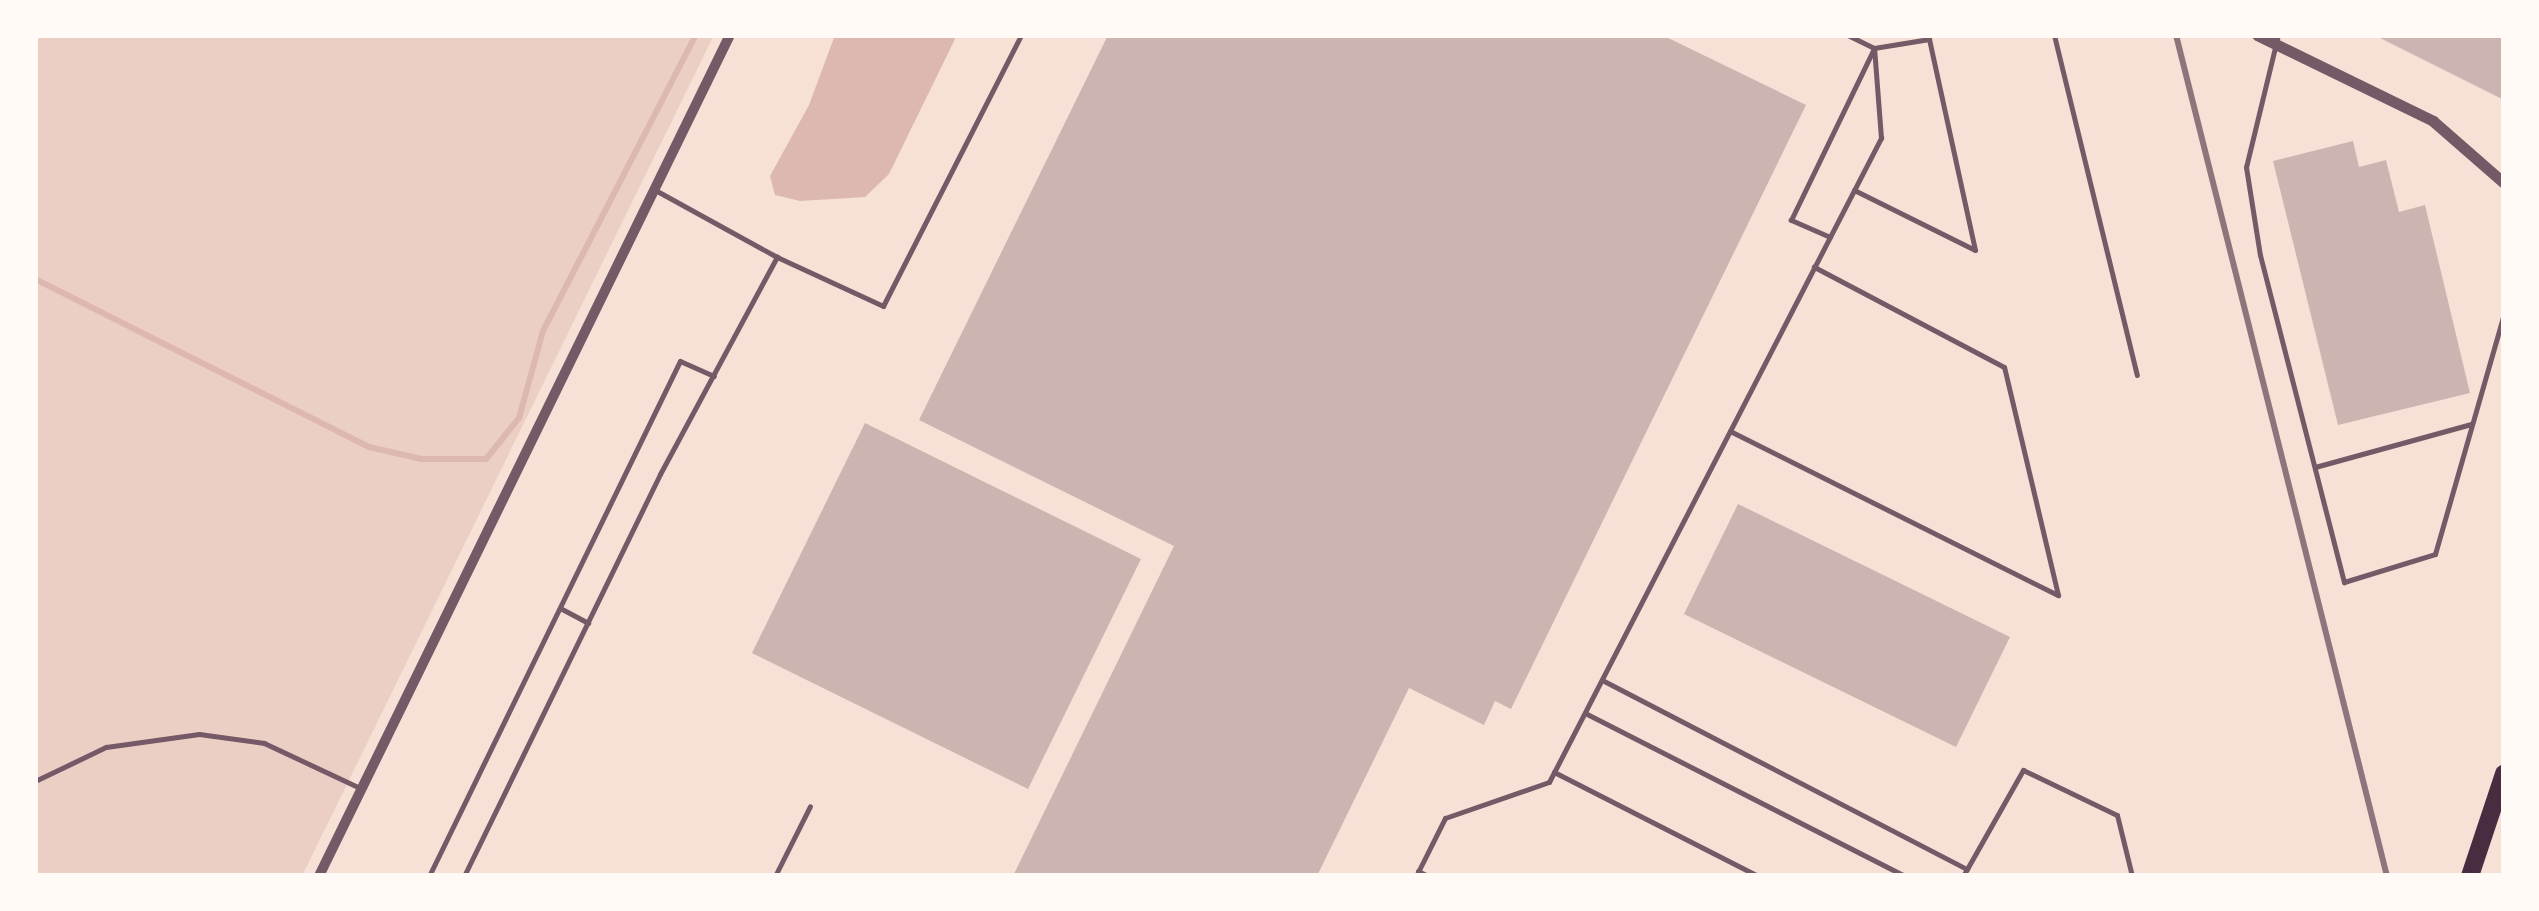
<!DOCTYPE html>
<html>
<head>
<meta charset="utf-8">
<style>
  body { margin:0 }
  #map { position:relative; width:2539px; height:911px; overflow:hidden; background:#f7e1d7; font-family:"Noto Serif",serif }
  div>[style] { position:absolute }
  .green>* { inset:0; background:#ebcfc5 }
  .water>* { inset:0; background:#dcb8b0 }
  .stream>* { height:6px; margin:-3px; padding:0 3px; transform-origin:3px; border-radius:3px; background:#dcb8b0 }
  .building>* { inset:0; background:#ccb4b1 }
  .service>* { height:5px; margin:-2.5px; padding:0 2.5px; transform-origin:2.5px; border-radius:2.5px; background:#755966 }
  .minor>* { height:10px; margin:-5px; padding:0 5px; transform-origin:5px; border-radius:5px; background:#755966 }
  .tertiary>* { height:11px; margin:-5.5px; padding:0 5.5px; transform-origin:5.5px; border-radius:5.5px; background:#755966 }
  .motorway>* { height:18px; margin:-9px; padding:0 9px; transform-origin:9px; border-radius:9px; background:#4a2c40 }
  .rail>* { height:6px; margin:-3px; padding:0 3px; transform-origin:3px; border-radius:3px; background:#8f747c }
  span { translate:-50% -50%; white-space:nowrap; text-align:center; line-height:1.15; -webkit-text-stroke:8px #fffaf5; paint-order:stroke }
  .frame { position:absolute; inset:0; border:38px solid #fffaf5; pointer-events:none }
</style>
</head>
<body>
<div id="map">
  <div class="green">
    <i style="clip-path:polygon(35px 35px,714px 35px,302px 876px,35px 876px)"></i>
  </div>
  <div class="water">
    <i style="clip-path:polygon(835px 35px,957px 35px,889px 174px,865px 197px,800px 201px,775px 195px,770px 176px,809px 105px)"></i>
  </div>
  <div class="stream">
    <i style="left:35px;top:279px;width:374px;rotate:26.7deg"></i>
    <i style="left:369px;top:447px;width:54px;rotate:12.8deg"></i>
    <i style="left:422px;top:459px;width:64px"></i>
    <i style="left:486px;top:459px;width:53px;rotate:-51.2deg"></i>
    <i style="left:519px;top:418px;width:90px;rotate:-74.6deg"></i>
    <i style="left:543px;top:331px;width:333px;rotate:-62.7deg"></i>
  </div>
  <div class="building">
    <i style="clip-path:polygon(1108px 35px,1662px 35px,1806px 105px,1511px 709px,1495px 701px,1484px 725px,1409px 688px,1317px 876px,1013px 876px,1174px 546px,919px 420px)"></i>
    <i style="clip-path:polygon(2374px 35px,2504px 35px,2504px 100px)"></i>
    <i style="clip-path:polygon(2353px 141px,2359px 167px,2386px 160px,2399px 212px,2425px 205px,2470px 393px,2338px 425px,2273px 161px)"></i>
    <i style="clip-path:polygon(865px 423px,1141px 559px,1028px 789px,752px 653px)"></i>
    <i style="clip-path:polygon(1738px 504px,2010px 637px,1956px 747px,1684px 614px)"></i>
  </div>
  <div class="service">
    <i style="left:2054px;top:35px;width:350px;rotate:76.3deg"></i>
    <i style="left:2278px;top:35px;width:136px;rotate:103.6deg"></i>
    <i style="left:2246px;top:167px;width:89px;rotate:81deg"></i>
    <i style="left:2260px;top:255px;width:338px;rotate:75.6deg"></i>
    <i style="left:2344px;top:582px;width:95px;rotate:-17.1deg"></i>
    <i style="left:2435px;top:554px;width:251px;rotate:-74deg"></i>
    <i style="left:1830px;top:237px;width:43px;rotate:-156.4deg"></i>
    <i style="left:1791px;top:220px;width:191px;rotate:-64.2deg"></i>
    <i style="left:1874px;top:48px;width:56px;rotate:-9.3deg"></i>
    <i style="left:1929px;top:39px;width:216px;rotate:77.7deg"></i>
    <i style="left:1975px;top:250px;width:135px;rotate:-153.6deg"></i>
    <i style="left:777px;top:257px;width:117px;rotate:24.8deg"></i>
    <i style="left:883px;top:306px;width:304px;rotate:-63deg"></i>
    <i style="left:1730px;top:431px;width:367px;rotate:26.6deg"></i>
    <i style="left:2058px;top:595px;width:234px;rotate:-103.3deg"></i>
    <i style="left:2004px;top:367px;width:215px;rotate:-152.2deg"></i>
    <i style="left:2315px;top:467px;width:162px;rotate:-15.4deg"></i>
    <i style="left:560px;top:608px;width:32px;rotate:28deg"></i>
    <i style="left:1602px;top:680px;width:411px;rotate:27.4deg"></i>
    <i style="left:1967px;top:869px;width:8px;rotate:120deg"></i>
    <i style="left:1585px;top:713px;width:359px;rotate:27deg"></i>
    <i style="left:1554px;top:772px;width:229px;rotate:27deg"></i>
    <i style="left:35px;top:781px;width:79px;rotate:-25.6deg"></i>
    <i style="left:106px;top:747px;width:94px;rotate:-8deg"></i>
    <i style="left:199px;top:734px;width:66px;rotate:7.9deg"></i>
    <i style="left:264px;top:743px;width:106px;rotate:25.1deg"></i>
    <i style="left:1967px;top:869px;width:114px;rotate:-60.5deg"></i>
    <i style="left:2023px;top:770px;width:104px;rotate:25.6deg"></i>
    <i style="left:2117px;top:815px;width:63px;rotate:76.2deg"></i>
    <i style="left:1418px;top:871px;width:11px;rotate:27deg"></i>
    <i style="left:429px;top:876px;width:573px;rotate:-64.02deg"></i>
    <i style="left:680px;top:361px;width:37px;rotate:24deg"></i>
    <i style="left:464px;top:876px;width:447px;rotate:-64deg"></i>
    <i style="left:660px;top:474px;width:247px;rotate:-61.7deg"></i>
    <i style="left:777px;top:257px;width:137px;rotate:-151.2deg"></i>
    <i style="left:775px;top:876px;width:78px;rotate:-63.4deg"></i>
    <i style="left:1416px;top:876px;width:65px;rotate:-63.4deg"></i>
    <i style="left:1445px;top:818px;width:110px;rotate:-19.1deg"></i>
    <i style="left:1549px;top:782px;width:725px;rotate:-62.73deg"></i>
    <i style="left:1881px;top:138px;width:90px;rotate:-94.4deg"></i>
    <i style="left:1874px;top:48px;width:30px;rotate:-154deg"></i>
  </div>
  <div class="minor">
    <i style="left:319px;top:876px;width:936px;rotate:-63.96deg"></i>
  </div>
  <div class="tertiary">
    <i style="left:2257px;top:35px;width:196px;rotate:26deg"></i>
    <i style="left:2433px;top:121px;width:94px;rotate:41.1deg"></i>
  </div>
  <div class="motorway">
    <i style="left:2470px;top:876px;width:108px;rotate:-71.6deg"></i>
  </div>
  <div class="rail">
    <i style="left:2176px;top:35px;width:867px;rotate:75.92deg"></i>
  </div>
  <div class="frame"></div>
</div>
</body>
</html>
